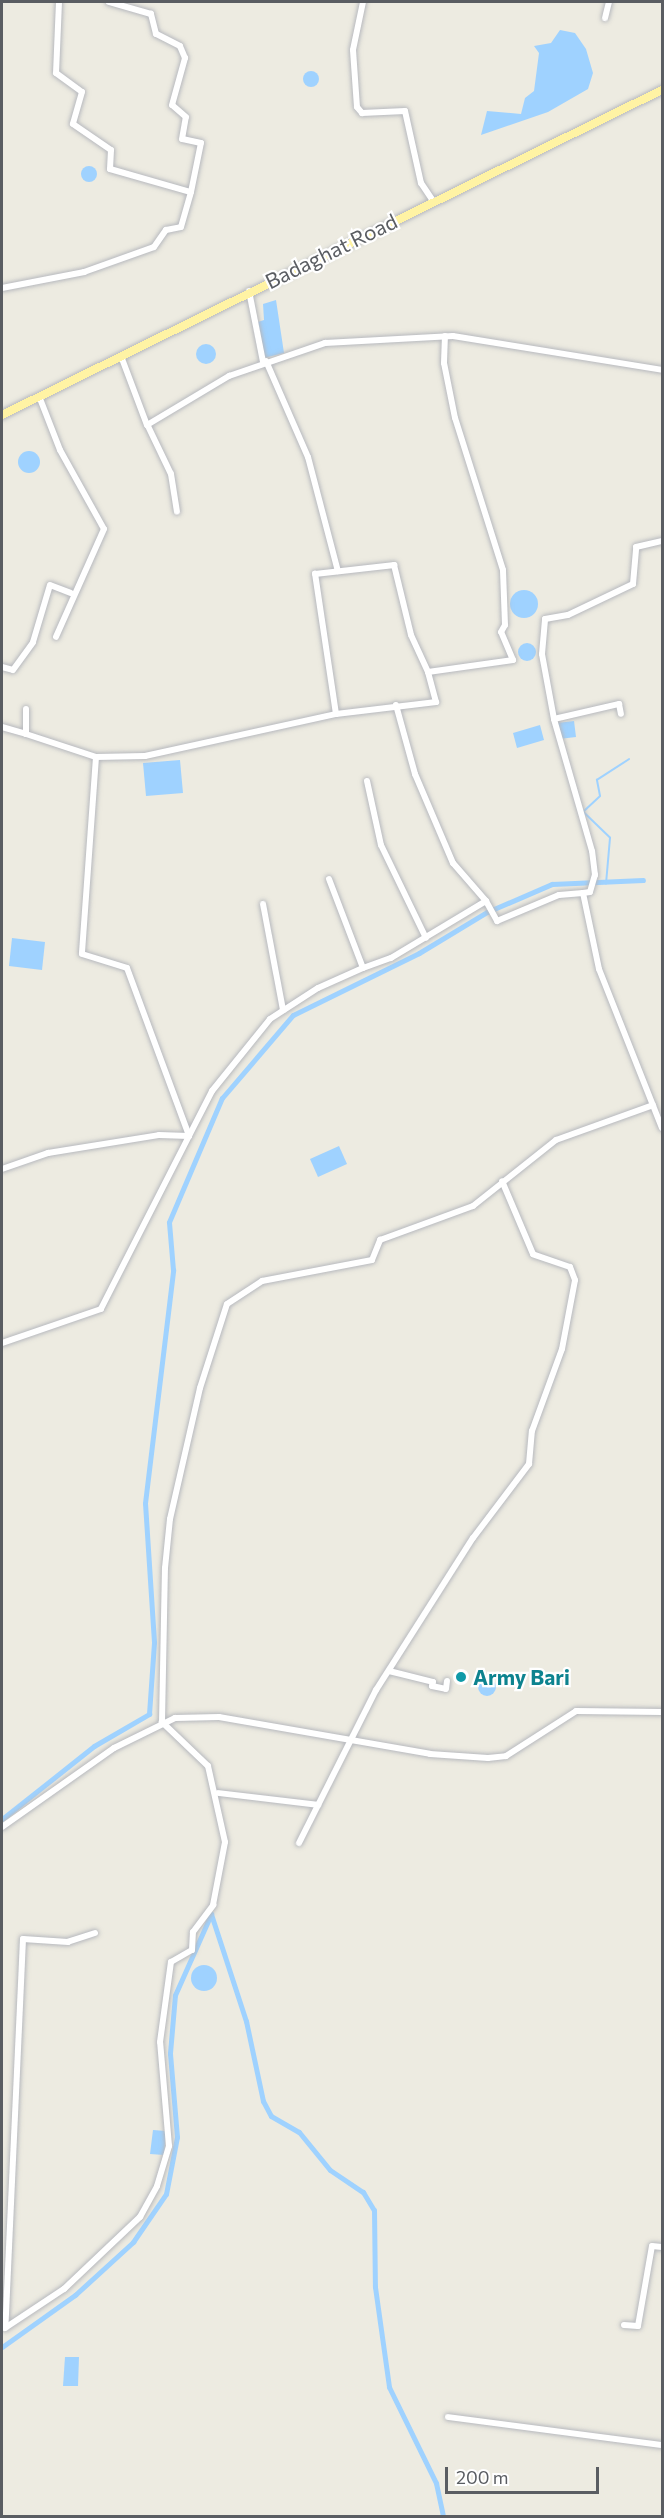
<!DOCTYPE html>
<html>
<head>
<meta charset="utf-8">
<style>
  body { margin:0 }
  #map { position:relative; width:664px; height:2518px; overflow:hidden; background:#edebe1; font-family:Commissioner,sans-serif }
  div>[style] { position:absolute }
  .water>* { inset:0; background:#9fd2ff }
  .round { border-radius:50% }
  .stream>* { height:1.5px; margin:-0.75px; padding:0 0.75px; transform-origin:0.75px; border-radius:0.75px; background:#9fd2ff }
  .canal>* { height:5px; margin:-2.5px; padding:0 2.5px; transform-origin:2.5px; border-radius:2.5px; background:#9fd2ff }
  .roads { filter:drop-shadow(0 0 2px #b7b9be) drop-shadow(0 0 2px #b7b9be) }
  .minor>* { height:6px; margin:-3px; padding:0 3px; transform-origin:3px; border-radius:3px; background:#fff }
  .major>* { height:8px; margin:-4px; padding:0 4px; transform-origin:4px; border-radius:4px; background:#fff3a4 }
  .dots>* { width:16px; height:16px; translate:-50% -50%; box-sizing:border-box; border:3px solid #fff; border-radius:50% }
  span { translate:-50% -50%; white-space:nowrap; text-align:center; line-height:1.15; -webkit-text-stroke:4.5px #fff; paint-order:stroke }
  .street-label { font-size:21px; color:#5a5d62 }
  .culture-label { font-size:21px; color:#0d838f; font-weight:700 }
  .left { translate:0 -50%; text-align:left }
  .frame { position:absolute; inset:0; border:3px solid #5a5d62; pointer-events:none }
  .scale { position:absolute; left:445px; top:2467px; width:154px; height:27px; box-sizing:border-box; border:3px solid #5a5d62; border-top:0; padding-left:8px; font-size:18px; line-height:21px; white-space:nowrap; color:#5a5d62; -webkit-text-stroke:4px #fff; paint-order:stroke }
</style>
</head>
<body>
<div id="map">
  <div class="water">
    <i style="clip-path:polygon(560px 30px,575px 33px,586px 49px,593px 73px,588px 89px,548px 112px,481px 135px,487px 111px,521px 114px,525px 98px,534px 91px,539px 53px,534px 46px,551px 43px)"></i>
    <i class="round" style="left:303px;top:71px;width:16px;height:16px"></i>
    <i class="round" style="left:81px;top:166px;width:16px;height:16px"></i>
    <i style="clip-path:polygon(276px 300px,284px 353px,264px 358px,258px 322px,264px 320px,263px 304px)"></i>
    <i class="round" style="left:196px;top:344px;width:20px;height:20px"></i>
    <i class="round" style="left:18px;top:451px;width:22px;height:22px"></i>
    <i class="round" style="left:510px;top:590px;width:28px;height:28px"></i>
    <i class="round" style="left:518px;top:643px;width:18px;height:18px"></i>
    <i style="clip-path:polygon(574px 721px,576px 737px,559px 739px,557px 723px)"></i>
    <i style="clip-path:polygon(540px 725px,544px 740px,517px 748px,513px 733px)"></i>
    <i style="clip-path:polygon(180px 760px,183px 793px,146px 796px,143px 763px)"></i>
    <i style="clip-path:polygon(12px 938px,45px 942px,42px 970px,9px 966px)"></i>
    <i style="clip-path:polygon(339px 1146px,347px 1164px,318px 1177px,310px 1159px)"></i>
    <i class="round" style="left:478px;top:1678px;width:18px;height:18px"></i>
    <i class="round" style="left:191px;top:1965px;width:26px;height:26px"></i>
    <i style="clip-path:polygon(153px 2130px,166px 2131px,164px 2155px,150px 2154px)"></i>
    <i style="clip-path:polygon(65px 2357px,79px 2357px,78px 2386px,63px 2386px)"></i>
  </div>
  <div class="stream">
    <i style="left:606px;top:884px;width:46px;rotate:-85deg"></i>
    <i style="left:610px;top:838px;width:37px;rotate:-136deg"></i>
    <i style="left:583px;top:812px;width:23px;rotate:-43deg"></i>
    <i style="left:600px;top:796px;width:16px;rotate:-101deg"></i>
    <i style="left:597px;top:780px;width:38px;rotate:-33deg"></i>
  </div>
  <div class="canal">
    <i style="left:2px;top:1819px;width:117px;rotate:-38.4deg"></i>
    <i style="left:94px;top:1746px;width:64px;rotate:-30.2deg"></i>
    <i style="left:149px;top:1714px;width:72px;rotate:-86deg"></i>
    <i style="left:154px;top:1642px;width:139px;rotate:-93.7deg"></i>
    <i style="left:145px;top:1503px;width:235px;rotate:-83.1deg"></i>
    <i style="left:173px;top:1270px;width:48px;rotate:-94.8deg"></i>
    <i style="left:169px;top:1222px;width:135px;rotate:-66.9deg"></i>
    <i style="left:222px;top:1098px;width:109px;rotate:-49.5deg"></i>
    <i style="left:293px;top:1015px;width:140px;rotate:-26.2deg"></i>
    <i style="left:419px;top:953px;width:79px;rotate:-31.1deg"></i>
    <i style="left:487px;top:912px;width:71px;rotate:-23.3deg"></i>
    <i style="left:552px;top:884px;width:91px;rotate:-2.5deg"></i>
    <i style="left:2px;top:2347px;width:90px;rotate:-35.5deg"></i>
    <i style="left:75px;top:2295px;width:79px;rotate:-42.4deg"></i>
    <i style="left:133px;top:2242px;width:58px;rotate:-55.5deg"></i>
    <i style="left:166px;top:2194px;width:58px;rotate:-79.1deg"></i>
    <i style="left:177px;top:2137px;width:84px;rotate:-94.8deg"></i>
    <i style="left:170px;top:2053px;width:58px;rotate:-85.1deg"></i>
    <i style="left:175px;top:1995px;width:89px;rotate:-66deg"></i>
    <i style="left:211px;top:1914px;width:113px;rotate:71.9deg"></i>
    <i style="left:246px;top:2021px;width:82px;rotate:78deg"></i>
    <i style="left:263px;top:2101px;width:17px;rotate:62deg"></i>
    <i style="left:271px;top:2116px;width:32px;rotate:30deg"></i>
    <i style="left:299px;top:2132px;width:49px;rotate:50.8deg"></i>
    <i style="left:330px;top:2170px;width:40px;rotate:34deg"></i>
    <i style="left:363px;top:2192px;width:21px;rotate:59deg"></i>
    <i style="left:374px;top:2210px;width:77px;rotate:89.3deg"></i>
    <i style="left:375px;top:2287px;width:101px;rotate:82deg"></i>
    <i style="left:389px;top:2387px;width:107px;rotate:63.9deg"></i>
    <i style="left:436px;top:2483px;width:34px;rotate:78deg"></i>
  </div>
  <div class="roads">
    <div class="minor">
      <i style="left:59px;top:2px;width:71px;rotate:92.4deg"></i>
      <i style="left:56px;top:73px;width:32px;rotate:36deg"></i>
      <i style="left:82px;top:92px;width:33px;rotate:106deg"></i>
      <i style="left:73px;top:124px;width:46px;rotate:34.4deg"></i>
      <i style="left:111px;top:150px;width:19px;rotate:93deg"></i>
      <i style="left:110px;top:169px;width:84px;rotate:15.9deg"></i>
      <i style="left:191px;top:192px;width:50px;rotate:-78.5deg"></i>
      <i style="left:201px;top:143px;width:19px;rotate:-168deg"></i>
      <i style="left:182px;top:139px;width:22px;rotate:-80deg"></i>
      <i style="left:186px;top:117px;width:18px;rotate:-139deg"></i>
      <i style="left:172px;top:105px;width:49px;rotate:-74.5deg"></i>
      <i style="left:185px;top:58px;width:13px;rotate:-113deg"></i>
      <i style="left:180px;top:46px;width:27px;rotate:-153deg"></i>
      <i style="left:156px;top:34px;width:21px;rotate:-104deg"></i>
      <i style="left:151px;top:14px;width:44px;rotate:-164.1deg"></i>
      <i style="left:363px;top:2px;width:49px;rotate:101.8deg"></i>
      <i style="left:353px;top:50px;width:57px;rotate:86deg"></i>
      <i style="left:357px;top:107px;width:8px;rotate:50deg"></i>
      <i style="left:362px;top:113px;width:43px;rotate:-2.7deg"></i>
      <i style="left:405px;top:111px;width:74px;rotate:77.5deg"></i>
      <i style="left:421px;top:183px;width:22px;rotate:56deg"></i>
      <i style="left:605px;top:18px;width:16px;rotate:-76deg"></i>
      <i style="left:2px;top:288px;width:84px;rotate:-11deg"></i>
      <i style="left:84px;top:272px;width:74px;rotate:-19.7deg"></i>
      <i style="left:154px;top:247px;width:21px;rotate:-55deg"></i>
      <i style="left:166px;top:230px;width:15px;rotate:-11deg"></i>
      <i style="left:181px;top:227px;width:36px;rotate:-74deg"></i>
      <i style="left:249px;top:291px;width:72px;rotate:78.8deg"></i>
      <i style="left:121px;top:356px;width:74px;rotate:69.4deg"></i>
      <i style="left:147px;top:425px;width:96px;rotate:-30.9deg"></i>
      <i style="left:229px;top:376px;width:102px;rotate:-19deg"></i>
      <i style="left:325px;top:343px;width:128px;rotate:-3.1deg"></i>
      <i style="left:453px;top:336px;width:212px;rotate:9.2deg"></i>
      <i style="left:266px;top:361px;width:105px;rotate:66.4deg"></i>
      <i style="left:308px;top:457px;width:118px;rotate:75.3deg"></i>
      <i style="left:39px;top:396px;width:58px;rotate:68.7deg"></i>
      <i style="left:60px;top:450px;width:90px;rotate:60.9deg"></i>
      <i style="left:104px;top:529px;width:118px;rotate:114deg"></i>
      <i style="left:147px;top:424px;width:55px;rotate:64.4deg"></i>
      <i style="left:171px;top:474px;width:38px;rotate:81deg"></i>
      <i style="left:2px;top:667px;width:11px;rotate:15deg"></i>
      <i style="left:13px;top:670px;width:34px;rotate:-54deg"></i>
      <i style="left:33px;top:642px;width:59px;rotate:-73.4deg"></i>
      <i style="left:50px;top:585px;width:22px;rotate:21deg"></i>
      <i style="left:396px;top:705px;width:72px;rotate:74.6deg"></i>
      <i style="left:415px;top:774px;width:97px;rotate:66.9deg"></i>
      <i style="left:453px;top:863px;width:50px;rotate:49deg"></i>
      <i style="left:26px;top:709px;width:25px;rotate:90deg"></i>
      <i style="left:26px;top:734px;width:74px;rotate:18.2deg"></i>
      <i style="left:96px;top:757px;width:197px;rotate:94.1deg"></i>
      <i style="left:82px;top:954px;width:47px;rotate:17.3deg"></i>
      <i style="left:127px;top:968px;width:179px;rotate:69.7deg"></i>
      <i style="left:189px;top:1136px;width:51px;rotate:-62.9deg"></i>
      <i style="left:212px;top:1091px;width:92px;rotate:-51.1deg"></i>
      <i style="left:270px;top:1019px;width:57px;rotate:-32.9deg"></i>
      <i style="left:318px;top:988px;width:49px;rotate:-24deg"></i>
      <i style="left:336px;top:714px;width:142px;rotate:-98.5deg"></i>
      <i style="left:315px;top:574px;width:80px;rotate:-6.5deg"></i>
      <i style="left:394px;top:565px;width:72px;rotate:76.3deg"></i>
      <i style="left:411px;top:635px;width:41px;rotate:65.3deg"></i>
      <i style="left:554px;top:719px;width:66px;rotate:-100.5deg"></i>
      <i style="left:542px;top:654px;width:35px;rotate:-85deg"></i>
      <i style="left:545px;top:619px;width:23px;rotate:-10deg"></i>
      <i style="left:568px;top:615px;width:72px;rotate:-25.5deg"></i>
      <i style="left:633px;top:584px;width:37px;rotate:-85deg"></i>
      <i style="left:636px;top:547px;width:27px;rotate:-13deg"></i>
      <i style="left:2px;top:727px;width:25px;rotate:16deg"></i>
      <i style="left:96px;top:757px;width:49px;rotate:-1.2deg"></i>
      <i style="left:145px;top:756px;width:196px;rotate:-12.4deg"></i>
      <i style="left:336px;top:714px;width:101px;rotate:-6.8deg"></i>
      <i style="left:436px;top:702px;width:31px;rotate:-105deg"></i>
      <i style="left:428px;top:672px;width:86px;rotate:-8deg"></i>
      <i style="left:513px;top:660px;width:30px;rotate:-113deg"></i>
      <i style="left:501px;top:632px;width:8px;rotate:-60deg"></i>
      <i style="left:505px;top:625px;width:55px;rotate:-92.1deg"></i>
      <i style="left:503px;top:570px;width:159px;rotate:-107.5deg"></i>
      <i style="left:455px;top:418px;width:56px;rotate:-101.3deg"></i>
      <i style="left:444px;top:363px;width:27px;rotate:-88deg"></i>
      <i style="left:367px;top:781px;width:66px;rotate:77.7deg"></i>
      <i style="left:381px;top:845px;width:103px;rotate:64.2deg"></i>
      <i style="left:329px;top:879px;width:95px;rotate:69.1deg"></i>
      <i style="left:363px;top:968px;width:30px;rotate:-20deg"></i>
      <i style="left:391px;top:958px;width:111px;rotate:-31deg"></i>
      <i style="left:486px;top:901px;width:23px;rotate:61deg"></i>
      <i style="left:497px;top:921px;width:67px;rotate:-22.8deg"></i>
      <i style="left:559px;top:895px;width:24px;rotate:-5deg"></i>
      <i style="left:583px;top:893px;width:78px;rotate:78.1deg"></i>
      <i style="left:599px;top:969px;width:171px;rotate:68.4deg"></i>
      <i style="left:583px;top:893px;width:7px;rotate:-8deg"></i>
      <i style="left:590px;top:892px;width:18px;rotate:-74deg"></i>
      <i style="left:595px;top:875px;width:24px;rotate:-97deg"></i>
      <i style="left:592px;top:851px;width:137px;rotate:-106.1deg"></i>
      <i style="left:554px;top:719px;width:67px;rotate:-13deg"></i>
      <i style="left:619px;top:704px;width:10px;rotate:79deg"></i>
      <i style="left:263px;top:904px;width:108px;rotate:79.3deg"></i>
      <i style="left:2px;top:1169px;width:49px;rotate:-19.2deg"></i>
      <i style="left:48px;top:1153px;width:112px;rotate:-9.2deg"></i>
      <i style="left:159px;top:1135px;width:30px;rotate:2deg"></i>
      <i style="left:189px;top:1136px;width:194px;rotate:117deg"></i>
      <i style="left:101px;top:1309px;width:105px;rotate:161deg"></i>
      <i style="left:389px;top:1671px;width:45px;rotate:14deg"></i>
      <i style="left:433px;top:1682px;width:4px;rotate:104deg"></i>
      <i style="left:432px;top:1686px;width:14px;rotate:12deg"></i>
      <i style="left:446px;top:1689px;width:8px;rotate:-83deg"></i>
      <i style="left:218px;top:1793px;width:101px;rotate:6.8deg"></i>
      <i style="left:2px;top:1827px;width:137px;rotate:-35.2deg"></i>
      <i style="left:114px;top:1748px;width:68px;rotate:-26.2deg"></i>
      <i style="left:175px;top:1718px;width:44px;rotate:-1.3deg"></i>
      <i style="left:219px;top:1717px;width:214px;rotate:9.9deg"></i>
      <i style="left:430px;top:1754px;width:58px;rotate:3.9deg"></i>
      <i style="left:488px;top:1758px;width:18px;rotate:-6deg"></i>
      <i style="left:506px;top:1756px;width:83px;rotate:-32.7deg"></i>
      <i style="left:576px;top:1711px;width:86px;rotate:0.7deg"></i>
      <i style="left:299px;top:1843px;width:171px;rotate:-63.3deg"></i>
      <i style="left:376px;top:1690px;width:180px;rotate:-57.5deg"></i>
      <i style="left:473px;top:1538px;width:93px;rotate:-52.9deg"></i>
      <i style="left:529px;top:1464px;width:33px;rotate:-85deg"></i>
      <i style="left:532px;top:1431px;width:87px;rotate:-69.9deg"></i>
      <i style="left:562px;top:1349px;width:70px;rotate:-79.3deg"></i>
      <i style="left:575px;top:1280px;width:14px;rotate:-111deg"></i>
      <i style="left:570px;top:1267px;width:39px;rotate:-161deg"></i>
      <i style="left:533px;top:1254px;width:79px;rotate:-113deg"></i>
      <i style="left:95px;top:1933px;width:28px;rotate:162deg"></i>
      <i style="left:68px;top:1942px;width:45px;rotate:-176.2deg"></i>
      <i style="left:23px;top:1939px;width:389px;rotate:92.6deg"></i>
      <i style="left:5px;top:2328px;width:71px;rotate:-33.5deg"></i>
      <i style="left:64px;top:2289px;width:105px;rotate:-43.5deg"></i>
      <i style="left:140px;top:2217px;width:35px;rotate:-61deg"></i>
      <i style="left:157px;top:2186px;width:42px;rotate:-73.3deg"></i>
      <i style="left:169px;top:2146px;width:104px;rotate:-94.9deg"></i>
      <i style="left:160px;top:2042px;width:81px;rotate:-82.2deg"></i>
      <i style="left:171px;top:1962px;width:24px;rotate:-30deg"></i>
      <i style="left:192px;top:1950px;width:18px;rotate:-87deg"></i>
      <i style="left:193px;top:1932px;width:34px;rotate:-53deg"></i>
      <i style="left:213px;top:1905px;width:64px;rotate:-79.2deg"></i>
      <i style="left:225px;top:1842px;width:78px;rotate:-102.6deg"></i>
      <i style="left:208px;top:1766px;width:64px;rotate:-136.3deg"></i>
      <i style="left:162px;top:1722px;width:154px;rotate:-88.9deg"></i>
      <i style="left:165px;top:1568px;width:49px;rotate:-84.2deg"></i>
      <i style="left:170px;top:1519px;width:134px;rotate:-77.1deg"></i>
      <i style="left:200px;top:1388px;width:88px;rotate:-72.2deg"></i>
      <i style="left:227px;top:1304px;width:42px;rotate:-33.3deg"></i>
      <i style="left:262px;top:1281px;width:112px;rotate:-10.8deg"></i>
      <i style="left:372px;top:1260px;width:22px;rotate:-68deg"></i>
      <i style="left:380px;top:1240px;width:99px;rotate:-20.1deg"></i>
      <i style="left:473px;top:1206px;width:106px;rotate:-38.5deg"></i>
      <i style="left:556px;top:1140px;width:103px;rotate:-19.8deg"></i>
      <i style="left:624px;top:2325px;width:14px;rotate:4deg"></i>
      <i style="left:638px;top:2326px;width:81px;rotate:-80.1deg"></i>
      <i style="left:652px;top:2246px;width:10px;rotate:6deg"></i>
      <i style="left:448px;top:2417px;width:216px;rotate:7.5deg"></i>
    </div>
    <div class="major">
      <i style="left:2px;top:415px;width:736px;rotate:-26.22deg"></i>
    </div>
  </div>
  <div class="dots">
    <i style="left:461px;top:1677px;background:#0f9aa8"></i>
  </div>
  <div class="street-label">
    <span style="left:331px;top:251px;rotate:-26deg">Badaghat Road</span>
  </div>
  <div class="culture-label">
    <span class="left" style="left:473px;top:1677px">Army Bari</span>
  </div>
  <div class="frame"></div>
  <div class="scale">200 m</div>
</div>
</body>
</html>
